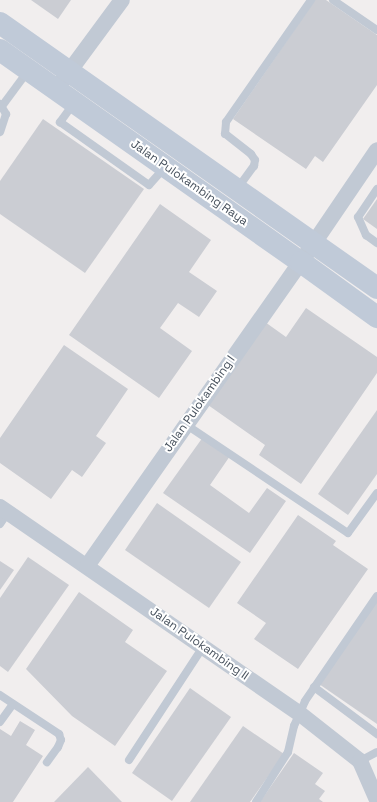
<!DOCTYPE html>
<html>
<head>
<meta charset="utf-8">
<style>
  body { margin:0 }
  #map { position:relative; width:377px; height:802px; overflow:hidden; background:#f1eeee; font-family:"Space Grotesk",sans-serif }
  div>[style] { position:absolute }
  .building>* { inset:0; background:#cbcdd3 }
  .lane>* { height:8px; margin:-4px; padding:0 4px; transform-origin:4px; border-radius:4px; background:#c1c9d4 }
  .street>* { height:16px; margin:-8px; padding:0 8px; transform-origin:8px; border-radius:8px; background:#c1c9d4 }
  .secondary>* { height:22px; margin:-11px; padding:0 11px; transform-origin:11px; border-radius:11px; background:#c0cad8 }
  span { translate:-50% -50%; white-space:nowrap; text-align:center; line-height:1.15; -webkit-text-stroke:4px #fff; paint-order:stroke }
  .street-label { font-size:12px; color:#46505c }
</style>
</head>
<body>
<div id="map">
  <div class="building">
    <i style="clip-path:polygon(31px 0,71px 0,58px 19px)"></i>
    <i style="clip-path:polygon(315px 0,326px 0,377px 35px,377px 85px,323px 162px,315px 156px,306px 169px,233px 119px)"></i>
    <i style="clip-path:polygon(43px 119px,144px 189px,85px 273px,0 214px,0 181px)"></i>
    <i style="clip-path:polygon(377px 199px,377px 229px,363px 219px)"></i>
    <i style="clip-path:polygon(160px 204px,211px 240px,189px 272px,217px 291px,199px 317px,178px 303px,160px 328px,192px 351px,159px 398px,69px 335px)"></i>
    <i style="clip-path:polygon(306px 308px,377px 357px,377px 373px,301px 484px,259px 455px,265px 445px,208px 405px,265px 322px,286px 337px)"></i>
    <i style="clip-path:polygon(64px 345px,128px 389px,96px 436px,106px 443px,82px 477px,72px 470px,51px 499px,0 463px,0 438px)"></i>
    <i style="clip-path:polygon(377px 410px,377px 474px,348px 515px,318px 494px)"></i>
    <i style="clip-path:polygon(203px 437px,230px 456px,210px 485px,249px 513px,267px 488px,286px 501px,250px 553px,163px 493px)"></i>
    <i style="clip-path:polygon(157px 503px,241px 562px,209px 608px,125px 550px)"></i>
    <i style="clip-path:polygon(298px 515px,336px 541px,333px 545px,368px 569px,298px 669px,254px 639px,266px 623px,237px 603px)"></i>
    <i style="clip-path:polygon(28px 557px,69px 585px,8px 672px,0 666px,0 598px)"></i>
    <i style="clip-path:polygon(0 561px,14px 570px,0 590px)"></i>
    <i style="clip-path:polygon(79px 592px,133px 630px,125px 642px,167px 671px,115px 746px,72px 716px,26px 669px)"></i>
    <i style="clip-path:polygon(377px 600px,377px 724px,319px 684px)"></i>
    <i style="clip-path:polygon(190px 688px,231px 717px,172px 801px,132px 773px)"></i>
    <i style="clip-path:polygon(20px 721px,35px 730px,26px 745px,43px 756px,13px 802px,0 802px,0 729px,11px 736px)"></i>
    <i style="clip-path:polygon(243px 726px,284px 754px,250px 802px,190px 802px)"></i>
    <i style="clip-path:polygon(294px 753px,323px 773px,315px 784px,325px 791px,319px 799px,323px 802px,260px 802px)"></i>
    <i style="clip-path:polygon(88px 767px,122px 802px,54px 802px)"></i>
  </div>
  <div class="lane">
    <i style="left:333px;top:0;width:53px;rotate:34.3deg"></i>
    <i style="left:74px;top:103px;width:24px;rotate:126deg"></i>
    <i style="left:60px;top:122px;width:109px;rotate:35.3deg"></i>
    <i style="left:149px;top:185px;width:24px;rotate:-48deg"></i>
    <i style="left:0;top:104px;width:12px;rotate:59deg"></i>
    <i style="left:6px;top:114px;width:19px;rotate:108deg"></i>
    <i style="left:2px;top:106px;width:44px;rotate:-53.4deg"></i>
    <i style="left:237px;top:189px;width:29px;rotate:-54deg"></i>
    <i style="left:254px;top:166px;width:6px;rotate:-81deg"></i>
    <i style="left:255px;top:160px;width:7px;rotate:-124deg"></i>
    <i style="left:251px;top:154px;width:33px;rotate:-142deg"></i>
    <i style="left:225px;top:134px;width:12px;rotate:-85deg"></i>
    <i style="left:226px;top:122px;width:149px;rotate:-55.1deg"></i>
    <i style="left:377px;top:189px;width:34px;rotate:124deg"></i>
    <i style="left:358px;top:217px;width:20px;rotate:66deg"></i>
    <i style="left:366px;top:235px;width:14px;rotate:36deg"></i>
    <i style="left:185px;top:424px;width:196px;rotate:33.8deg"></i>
    <i style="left:348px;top:533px;width:49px;rotate:-54.1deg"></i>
    <i style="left:0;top:524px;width:14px;rotate:-56deg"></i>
    <i style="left:314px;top:687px;width:79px;rotate:36.7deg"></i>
    <i style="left:0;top:695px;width:71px;rotate:33.5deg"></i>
    <i style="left:59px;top:734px;width:6px;rotate:72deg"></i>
    <i style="left:61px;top:740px;width:8px;rotate:113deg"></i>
    <i style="left:58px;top:747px;width:19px;rotate:126deg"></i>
    <i style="left:0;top:722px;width:22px;rotate:-54deg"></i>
    <i style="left:129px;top:760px;width:135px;rotate:-56.8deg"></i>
    <i style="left:360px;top:761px;width:19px;rotate:-28deg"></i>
    <i style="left:256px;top:802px;width:59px;rotate:-57.4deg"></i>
    <i style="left:288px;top:752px;width:27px;rotate:-77deg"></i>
    <i style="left:294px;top:726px;width:27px;rotate:-66deg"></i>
    <i style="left:305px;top:701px;width:127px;rotate:-55.6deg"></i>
  </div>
  <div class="street">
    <i style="left:63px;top:80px;width:99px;rotate:-53.6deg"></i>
    <i style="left:0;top:507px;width:363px;rotate:34.6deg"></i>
    <i style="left:299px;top:713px;width:78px;rotate:38.2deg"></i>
    <i style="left:360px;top:761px;width:43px;rotate:66.4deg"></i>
    <i style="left:87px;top:566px;width:372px;rotate:-54.9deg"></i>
    <i style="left:301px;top:262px;width:135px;rotate:-55.8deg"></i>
  </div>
  <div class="secondary">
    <i style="left:0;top:23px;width:461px;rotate:35.1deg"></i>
    <i style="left:0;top:50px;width:368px;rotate:35.2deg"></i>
    <i style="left:301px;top:262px;width:94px;rotate:35.9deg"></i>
  </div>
  <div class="street-label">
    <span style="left:189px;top:183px;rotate:35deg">Jalan Pulokambing Raya</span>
    <span style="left:200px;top:404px;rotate:-55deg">Jalan Pulokambing I</span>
    <span style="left:199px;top:644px;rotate:35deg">Jalan Pulokambing II</span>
  </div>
</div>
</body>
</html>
